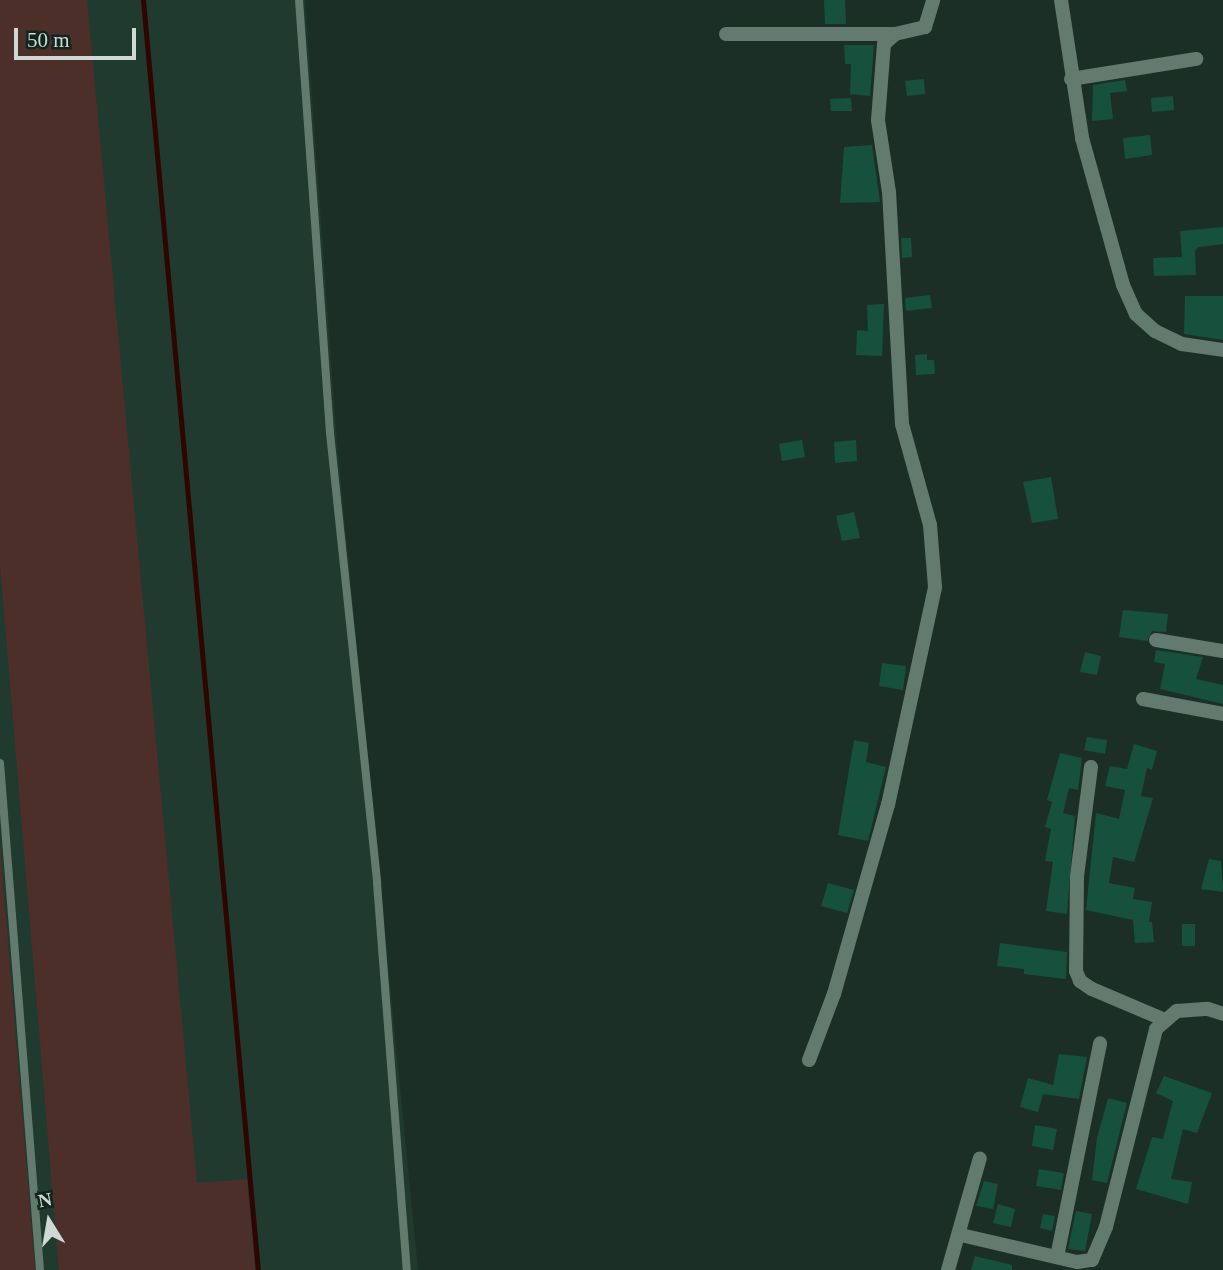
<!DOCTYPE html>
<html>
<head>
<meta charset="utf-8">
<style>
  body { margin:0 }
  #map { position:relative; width:1223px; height:1270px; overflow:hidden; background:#1c2f27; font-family:Georgia,serif }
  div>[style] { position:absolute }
  .built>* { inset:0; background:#203a2f }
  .green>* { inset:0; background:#4c2f28 }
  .stream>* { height:5px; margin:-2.5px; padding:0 2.5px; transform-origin:2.5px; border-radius:2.5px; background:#300501 }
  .building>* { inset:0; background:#15513c }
  .service>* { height:8px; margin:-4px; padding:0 4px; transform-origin:4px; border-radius:4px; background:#637a6f }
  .minor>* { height:14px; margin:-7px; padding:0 7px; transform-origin:7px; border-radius:7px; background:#637a6f }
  span { translate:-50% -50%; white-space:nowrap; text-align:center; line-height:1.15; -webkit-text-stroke:6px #12251d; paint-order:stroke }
  .north { position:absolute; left:14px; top:1186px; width:70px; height:70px; -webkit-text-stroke:5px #12251d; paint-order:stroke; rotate:349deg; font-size:19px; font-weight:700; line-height:28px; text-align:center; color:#ced9d4 }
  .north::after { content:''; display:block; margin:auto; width:24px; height:32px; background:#ced9d4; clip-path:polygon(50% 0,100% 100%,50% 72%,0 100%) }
  .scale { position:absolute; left:14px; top:28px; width:122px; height:32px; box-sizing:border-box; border:4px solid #ced9d4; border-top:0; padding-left:9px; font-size:21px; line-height:24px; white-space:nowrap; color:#ced9d4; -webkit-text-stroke:5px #12251d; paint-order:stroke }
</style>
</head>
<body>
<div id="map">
  <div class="built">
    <i style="clip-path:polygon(0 0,305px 0,337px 444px,418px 1270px,0 1270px)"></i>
  </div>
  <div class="green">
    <i style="clip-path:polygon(0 0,87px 0,197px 1183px,247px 1179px,255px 1270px,59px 1270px,0 563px)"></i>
    <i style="clip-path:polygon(0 846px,35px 1270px,0 1270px)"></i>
  </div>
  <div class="stream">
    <i style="left:143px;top:0;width:1275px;rotate:84.83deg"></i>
  </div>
  <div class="building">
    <i style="clip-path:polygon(824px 0,845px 0,846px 24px,825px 24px)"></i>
    <i style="clip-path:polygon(844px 45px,874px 45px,870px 96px,850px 94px,851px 64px,845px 64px)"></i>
    <i style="clip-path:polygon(924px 79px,925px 94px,907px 96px,905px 81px)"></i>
    <i style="clip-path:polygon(1125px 80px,1127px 91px,1110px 93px,1113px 119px,1092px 121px,1093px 85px)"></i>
    <i style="clip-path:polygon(1173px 96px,1174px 110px,1152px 112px,1151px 98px)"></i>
    <i style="clip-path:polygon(851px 98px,852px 111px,831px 111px,830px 99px)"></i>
    <i style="clip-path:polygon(1150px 135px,1152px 155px,1125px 159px,1123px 138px)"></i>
    <i style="clip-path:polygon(872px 145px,880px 202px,840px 203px,844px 147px)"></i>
    <i style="clip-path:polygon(1223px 227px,1223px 244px,1198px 247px,1195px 251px,1196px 275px,1154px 276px,1153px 258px,1182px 257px,1180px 231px)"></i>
    <i style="clip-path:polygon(901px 238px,911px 238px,912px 257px,902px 258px)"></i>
    <i style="clip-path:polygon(930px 295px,932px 308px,906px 311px,905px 298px)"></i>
    <i style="clip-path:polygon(1185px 296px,1223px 296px,1223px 340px,1184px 334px)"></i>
    <i style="clip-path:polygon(884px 304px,882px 356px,856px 355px,857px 330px,868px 331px,867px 305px)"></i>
    <i style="clip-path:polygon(927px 354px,927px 360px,934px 360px,935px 374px,916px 375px,915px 355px)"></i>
    <i style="clip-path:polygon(802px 440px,805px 457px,782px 461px,779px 444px)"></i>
    <i style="clip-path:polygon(856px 440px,857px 461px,835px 463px,834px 442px)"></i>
    <i style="clip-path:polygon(1051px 477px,1058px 519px,1032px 523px,1023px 482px)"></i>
    <i style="clip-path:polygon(854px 512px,860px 538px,842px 541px,836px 516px)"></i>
    <i style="clip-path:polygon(1123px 610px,1168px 614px,1166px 632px,1152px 631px,1147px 641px,1119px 637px)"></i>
    <i style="clip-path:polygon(1156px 650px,1203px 657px,1196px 679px,1223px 685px,1223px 704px,1160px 689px,1165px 664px,1154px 662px)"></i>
    <i style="clip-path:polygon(1085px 652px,1101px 656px,1097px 675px,1080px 672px)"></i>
    <i style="clip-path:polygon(882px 663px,906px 666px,903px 690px,879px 686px)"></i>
    <i style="clip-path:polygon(1087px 737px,1107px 740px,1105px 754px,1084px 750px)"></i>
    <i style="clip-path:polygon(854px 740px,869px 743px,866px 762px,886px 767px,868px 841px,838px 835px)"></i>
    <i style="clip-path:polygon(1134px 744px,1157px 751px,1152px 770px,1147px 768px,1141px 796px,1153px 798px,1134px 862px,1113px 857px,1109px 883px,1135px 888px,1133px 899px,1152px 902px,1149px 922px,1152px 922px,1154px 942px,1135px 943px,1133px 920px,1086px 910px,1096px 813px,1119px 819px,1125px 790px,1105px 786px,1110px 766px,1127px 769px)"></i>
    <i style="clip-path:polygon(1060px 753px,1082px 758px,1078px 790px,1069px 788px,1063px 813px,1075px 816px,1067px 914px,1046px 911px,1053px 862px,1045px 861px,1051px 829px,1045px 827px,1052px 802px,1047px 800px)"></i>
    <i style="clip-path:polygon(1209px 859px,1221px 861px,1223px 892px,1201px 889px)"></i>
    <i style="clip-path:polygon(828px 883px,854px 890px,847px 913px,821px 906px)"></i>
    <i style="clip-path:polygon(1182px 924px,1195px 924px,1195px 946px,1182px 946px)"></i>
    <i style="clip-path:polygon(1000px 943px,1067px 952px,1066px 979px,1024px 974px,1024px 969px,997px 966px)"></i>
    <i style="clip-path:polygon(1059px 1054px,1087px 1057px,1079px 1099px,1043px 1094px,1038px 1112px,1020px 1107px,1028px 1078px,1053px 1085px)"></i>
    <i style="clip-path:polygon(1164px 1076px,1212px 1093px,1197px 1133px,1183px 1129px,1171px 1179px,1192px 1182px,1188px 1204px,1136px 1189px,1152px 1137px,1163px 1139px,1173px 1101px,1156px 1093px)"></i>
    <i style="clip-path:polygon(1108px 1098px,1127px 1103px,1107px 1183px,1092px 1180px,1097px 1138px)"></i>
    <i style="clip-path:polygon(1035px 1125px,1057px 1129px,1053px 1150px,1032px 1146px)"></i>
    <i style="clip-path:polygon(1039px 1169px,1064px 1173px,1061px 1190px,1036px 1186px)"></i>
    <i style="clip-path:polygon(984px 1181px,998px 1184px,993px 1209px,976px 1206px)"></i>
    <i style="clip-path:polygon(998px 1204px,1015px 1209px,1011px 1227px,993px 1223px)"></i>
    <i style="clip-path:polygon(1076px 1211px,1092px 1214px,1085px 1251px,1068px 1249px)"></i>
    <i style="clip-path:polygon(1043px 1214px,1055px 1216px,1052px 1231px,1040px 1228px)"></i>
    <i style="clip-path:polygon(975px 1256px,1012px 1265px,1012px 1270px,971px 1270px)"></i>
  </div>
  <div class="service">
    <i style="left:299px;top:0;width:434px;rotate:85.9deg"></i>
    <i style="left:330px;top:433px;width:452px;rotate:84deg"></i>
    <i style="left:377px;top:883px;width:388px;rotate:85.6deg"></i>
    <i style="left:0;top:763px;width:509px;rotate:85.49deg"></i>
  </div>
  <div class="minor">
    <i style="left:1061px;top:0;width:140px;rotate:81.3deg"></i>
    <i style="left:1082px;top:138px;width:153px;rotate:74.4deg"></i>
    <i style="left:1123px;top:285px;width:32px;rotate:66deg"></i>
    <i style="left:1136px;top:314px;width:25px;rotate:42deg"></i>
    <i style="left:1155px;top:331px;width:30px;rotate:26deg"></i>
    <i style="left:1182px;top:344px;width:41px;rotate:8.3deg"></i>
    <i style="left:726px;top:34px;width:169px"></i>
    <i style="left:1071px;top:79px;width:127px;rotate:-9.1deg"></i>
    <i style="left:1156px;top:640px;width:68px;rotate:9.3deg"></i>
    <i style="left:1143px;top:699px;width:81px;rotate:10.6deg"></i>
    <i style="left:1091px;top:767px;width:111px;rotate:97.3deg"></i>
    <i style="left:1077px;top:877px;width:94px;rotate:90.6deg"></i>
    <i style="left:1076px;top:971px;width:11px;rotate:68deg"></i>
    <i style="left:1080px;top:981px;width:14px;rotate:34deg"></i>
    <i style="left:1092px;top:989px;width:79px;rotate:23deg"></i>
    <i style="left:809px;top:1060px;width:71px;rotate:-69.3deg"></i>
    <i style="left:834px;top:994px;width:197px;rotate:-74.1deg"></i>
    <i style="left:888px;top:805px;width:223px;rotate:-77.8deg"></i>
    <i style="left:935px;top:587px;width:62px;rotate:-94.6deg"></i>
    <i style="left:930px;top:525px;width:105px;rotate:-105.5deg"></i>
    <i style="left:902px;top:424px;width:232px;rotate:-93.2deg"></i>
    <i style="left:889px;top:192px;width:73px;rotate:-98.7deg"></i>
    <i style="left:878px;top:120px;width:76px;rotate:-85.5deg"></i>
    <i style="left:884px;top:44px;width:15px;rotate:-42deg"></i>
    <i style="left:895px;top:34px;width:31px;rotate:-13deg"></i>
    <i style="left:925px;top:27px;width:28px;rotate:-73deg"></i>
    <i style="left:961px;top:1235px;width:119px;rotate:13.1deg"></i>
    <i style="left:1077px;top:1262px;width:15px;rotate:-8deg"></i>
    <i style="left:1092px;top:1260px;width:36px;rotate:-67deg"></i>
    <i style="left:1106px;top:1227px;width:204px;rotate:-75.8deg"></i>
    <i style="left:1156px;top:1029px;width:28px;rotate:-41deg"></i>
    <i style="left:1177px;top:1011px;width:31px;rotate:-4deg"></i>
    <i style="left:1208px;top:1009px;width:16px;rotate:18deg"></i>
    <i style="left:1057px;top:1257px;width:218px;rotate:-78.6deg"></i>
    <i style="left:948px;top:1270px;width:116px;rotate:-74.1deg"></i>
  </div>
  <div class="north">N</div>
  <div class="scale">50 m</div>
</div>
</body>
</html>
